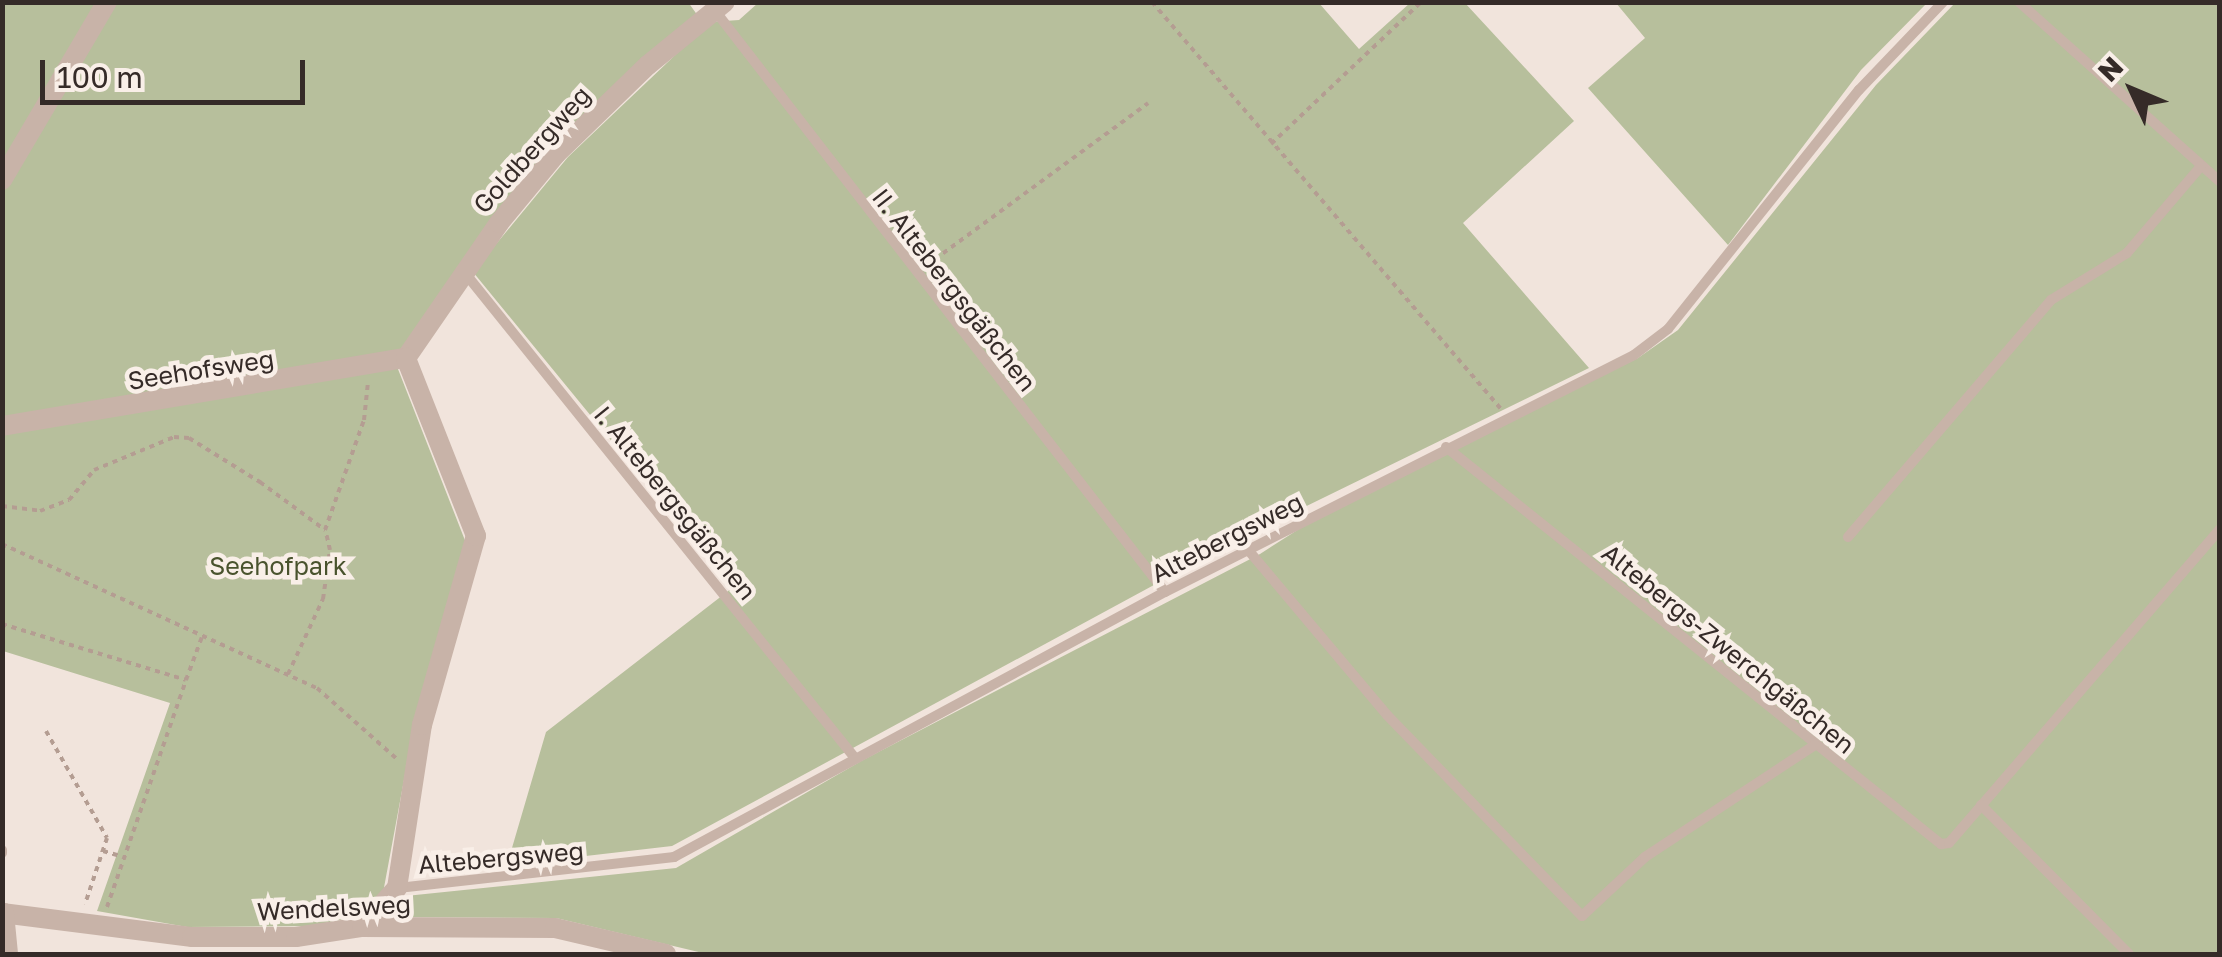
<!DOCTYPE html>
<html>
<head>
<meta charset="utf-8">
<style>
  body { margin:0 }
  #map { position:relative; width:2222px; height:957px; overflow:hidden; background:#f1e4dc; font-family:"Golos Text",sans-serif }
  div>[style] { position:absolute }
  .green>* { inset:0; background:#b7bf9c }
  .path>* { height:4px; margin-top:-2px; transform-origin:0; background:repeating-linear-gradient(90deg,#b49d92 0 5px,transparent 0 10px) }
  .service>* { height:10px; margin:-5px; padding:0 5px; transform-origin:5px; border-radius:5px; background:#c8b3a8 }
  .minor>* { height:20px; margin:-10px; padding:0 10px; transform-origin:10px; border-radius:10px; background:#c8b3a8 }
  span { translate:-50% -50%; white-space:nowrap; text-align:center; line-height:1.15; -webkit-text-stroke:9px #f9efe8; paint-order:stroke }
  .street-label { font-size:25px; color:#352b28 }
  .park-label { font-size:25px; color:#49532d }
  .frame { position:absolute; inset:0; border:5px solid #352b28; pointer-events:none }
  .north { position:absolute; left:2082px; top:40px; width:100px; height:100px; -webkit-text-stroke:8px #f9efe8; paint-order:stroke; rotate:314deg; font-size:28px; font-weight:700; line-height:40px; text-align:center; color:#352b28 }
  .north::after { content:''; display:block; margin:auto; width:35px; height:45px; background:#352b28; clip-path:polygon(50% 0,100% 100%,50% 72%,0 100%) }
  .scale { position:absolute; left:40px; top:60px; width:265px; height:45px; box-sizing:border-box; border:5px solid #352b28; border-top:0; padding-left:12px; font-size:30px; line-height:35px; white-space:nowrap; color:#352b28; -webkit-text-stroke:8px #f9efe8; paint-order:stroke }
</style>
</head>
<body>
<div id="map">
  <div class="green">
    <i style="clip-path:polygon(688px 2px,698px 16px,602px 103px,399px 355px,3px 424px,3px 3px)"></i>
    <i style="clip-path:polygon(758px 3px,1319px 3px,1359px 49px,1410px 3px,1465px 3px,1574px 121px,1463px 223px,1589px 368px,1237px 540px,672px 846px,507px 865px,546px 732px,732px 588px,473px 272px,568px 157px,710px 22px,739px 20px)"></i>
    <i style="clip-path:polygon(1616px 3px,1927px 3px,1861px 70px,1728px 245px,1588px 88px,1645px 38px)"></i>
    <i style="clip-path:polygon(1955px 3px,2219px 3px,2219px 954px,707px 954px,556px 918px,387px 917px,396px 897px,676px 868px,863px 760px,1260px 554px,1346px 499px,1638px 358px,1678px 330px,1876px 85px)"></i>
    <i style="clip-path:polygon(396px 364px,466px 543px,414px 726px,383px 893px,358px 916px,311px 926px,187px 927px,97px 911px,170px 703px,3px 651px,3px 431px)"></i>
  </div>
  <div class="path">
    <i style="left:1152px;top:2px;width:536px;rotate:49.39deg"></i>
    <i style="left:1271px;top:144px;width:207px;rotate:-43.4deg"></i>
    <i style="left:927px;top:265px;width:274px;rotate:-36.2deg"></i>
    <i style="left:2px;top:506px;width:38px;rotate:7deg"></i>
    <i style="left:40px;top:511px;width:31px;rotate:-21deg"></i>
    <i style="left:69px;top:500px;width:39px;rotate:-50deg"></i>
    <i style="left:94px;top:470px;width:87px;rotate:-22.4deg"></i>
    <i style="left:174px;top:437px;width:15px;rotate:4deg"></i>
    <i style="left:189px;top:438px;width:84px;rotate:31.8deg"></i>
    <i style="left:260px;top:482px;width:81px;rotate:36.4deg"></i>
    <i style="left:325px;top:530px;width:117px;rotate:-70.5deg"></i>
    <i style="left:364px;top:420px;width:37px;rotate:-84deg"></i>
    <i style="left:2px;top:544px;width:346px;rotate:24.6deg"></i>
    <i style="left:317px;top:688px;width:108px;rotate:41.6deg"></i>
    <i style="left:2px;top:624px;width:192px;rotate:16.9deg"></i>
    <i style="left:186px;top:680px;width:49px;rotate:-69.7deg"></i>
    <i style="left:288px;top:674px;width:83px;rotate:-65deg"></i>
    <i style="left:323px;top:599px;width:49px;rotate:-81.9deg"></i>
    <i style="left:330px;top:550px;width:17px;rotate:-103deg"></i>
    <i style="left:46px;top:731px;width:123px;rotate:60.3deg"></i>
    <i style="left:107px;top:838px;width:70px;rotate:108.4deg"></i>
    <i style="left:103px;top:851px;width:19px;rotate:16deg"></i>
    <i style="left:107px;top:907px;width:240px;rotate:-70.8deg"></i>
  </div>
  <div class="service">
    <i style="left:2019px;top:2px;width:270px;rotate:41.8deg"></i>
    <i style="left:713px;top:8px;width:738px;rotate:52.26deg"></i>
    <i style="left:465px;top:273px;width:622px;rotate:51.2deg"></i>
    <i style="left:1446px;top:447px;width:635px;rotate:38.73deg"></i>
    <i style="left:1941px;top:844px;width:8px;rotate:-7deg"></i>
    <i style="left:1949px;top:843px;width:415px;rotate:-49.2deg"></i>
    <i style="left:1848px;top:537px;width:312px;rotate:-49.4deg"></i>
    <i style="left:2051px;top:300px;width:89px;rotate:-31.7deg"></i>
    <i style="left:2127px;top:253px;width:114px;rotate:-49.6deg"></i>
    <i style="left:1249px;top:551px;width:214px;rotate:49.9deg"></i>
    <i style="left:1387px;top:715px;width:280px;rotate:45.9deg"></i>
    <i style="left:1582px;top:916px;width:86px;rotate:-43.1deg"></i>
    <i style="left:1645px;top:857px;width:204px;rotate:-33.4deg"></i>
    <i style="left:1981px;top:805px;width:210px;rotate:45.2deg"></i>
    <i style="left:2px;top:850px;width:3px;rotate:90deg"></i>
    <i style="left:398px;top:888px;width:278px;rotate:-6.4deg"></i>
    <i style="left:674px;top:857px;width:558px;rotate:-28.36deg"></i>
    <i style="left:1165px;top:592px;width:525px;rotate:-26.81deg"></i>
    <i style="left:1634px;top:355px;width:43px;rotate:-37.4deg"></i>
    <i style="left:1668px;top:329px;width:306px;rotate:-51.4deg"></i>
    <i style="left:1859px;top:90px;width:122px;rotate:-46.3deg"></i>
  </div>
  <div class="minor">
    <i style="left:2px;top:180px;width:207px;rotate:-59.5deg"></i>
    <i style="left:406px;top:358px;width:164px;rotate:-55.4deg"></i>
    <i style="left:499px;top:223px;width:89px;rotate:-50.4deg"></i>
    <i style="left:556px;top:154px;width:128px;rotate:-44.1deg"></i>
    <i style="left:648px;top:65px;width:99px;rotate:-39.3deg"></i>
    <i style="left:2px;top:426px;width:410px;rotate:-9.6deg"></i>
    <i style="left:2px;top:913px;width:192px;rotate:7.2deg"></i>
    <i style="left:192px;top:937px;width:104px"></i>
    <i style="left:296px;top:937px;width:67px;rotate:-8.6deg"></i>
    <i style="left:362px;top:927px;width:193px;rotate:0.3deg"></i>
    <i style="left:555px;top:928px;width:114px;rotate:13.2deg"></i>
    <i style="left:4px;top:913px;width:41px;rotate:84.4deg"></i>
    <i style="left:362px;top:927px;width:52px;rotate:-48.1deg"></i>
    <i style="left:397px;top:888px;width:165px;rotate:-81.3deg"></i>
    <i style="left:422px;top:725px;width:197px;rotate:-74.1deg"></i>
    <i style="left:476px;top:536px;width:191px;rotate:-111.5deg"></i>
  </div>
  <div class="street-label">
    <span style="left:532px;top:150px;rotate:-48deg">Goldbergweg</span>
    <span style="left:954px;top:290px;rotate:52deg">II. Altebergsgäßchen</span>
    <span style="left:201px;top:370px;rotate:-9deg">Seehofsweg</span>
    <span style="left:675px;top:503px;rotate:51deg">I. Altebergsgäßchen</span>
    <span style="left:1227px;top:538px;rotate:-27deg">Altebergsweg</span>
    <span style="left:1728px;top:649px;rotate:39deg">Altebergs-Zwerchgäßchen</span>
    <span style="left:501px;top:858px;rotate:-5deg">Altebergsweg</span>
    <span style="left:334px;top:908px;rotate:-3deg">Wendelsweg</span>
  </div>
  <div class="park-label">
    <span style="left:278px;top:566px">Seehofpark</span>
  </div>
  <div class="frame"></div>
  <div class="north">N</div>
  <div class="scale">100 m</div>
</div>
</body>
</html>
